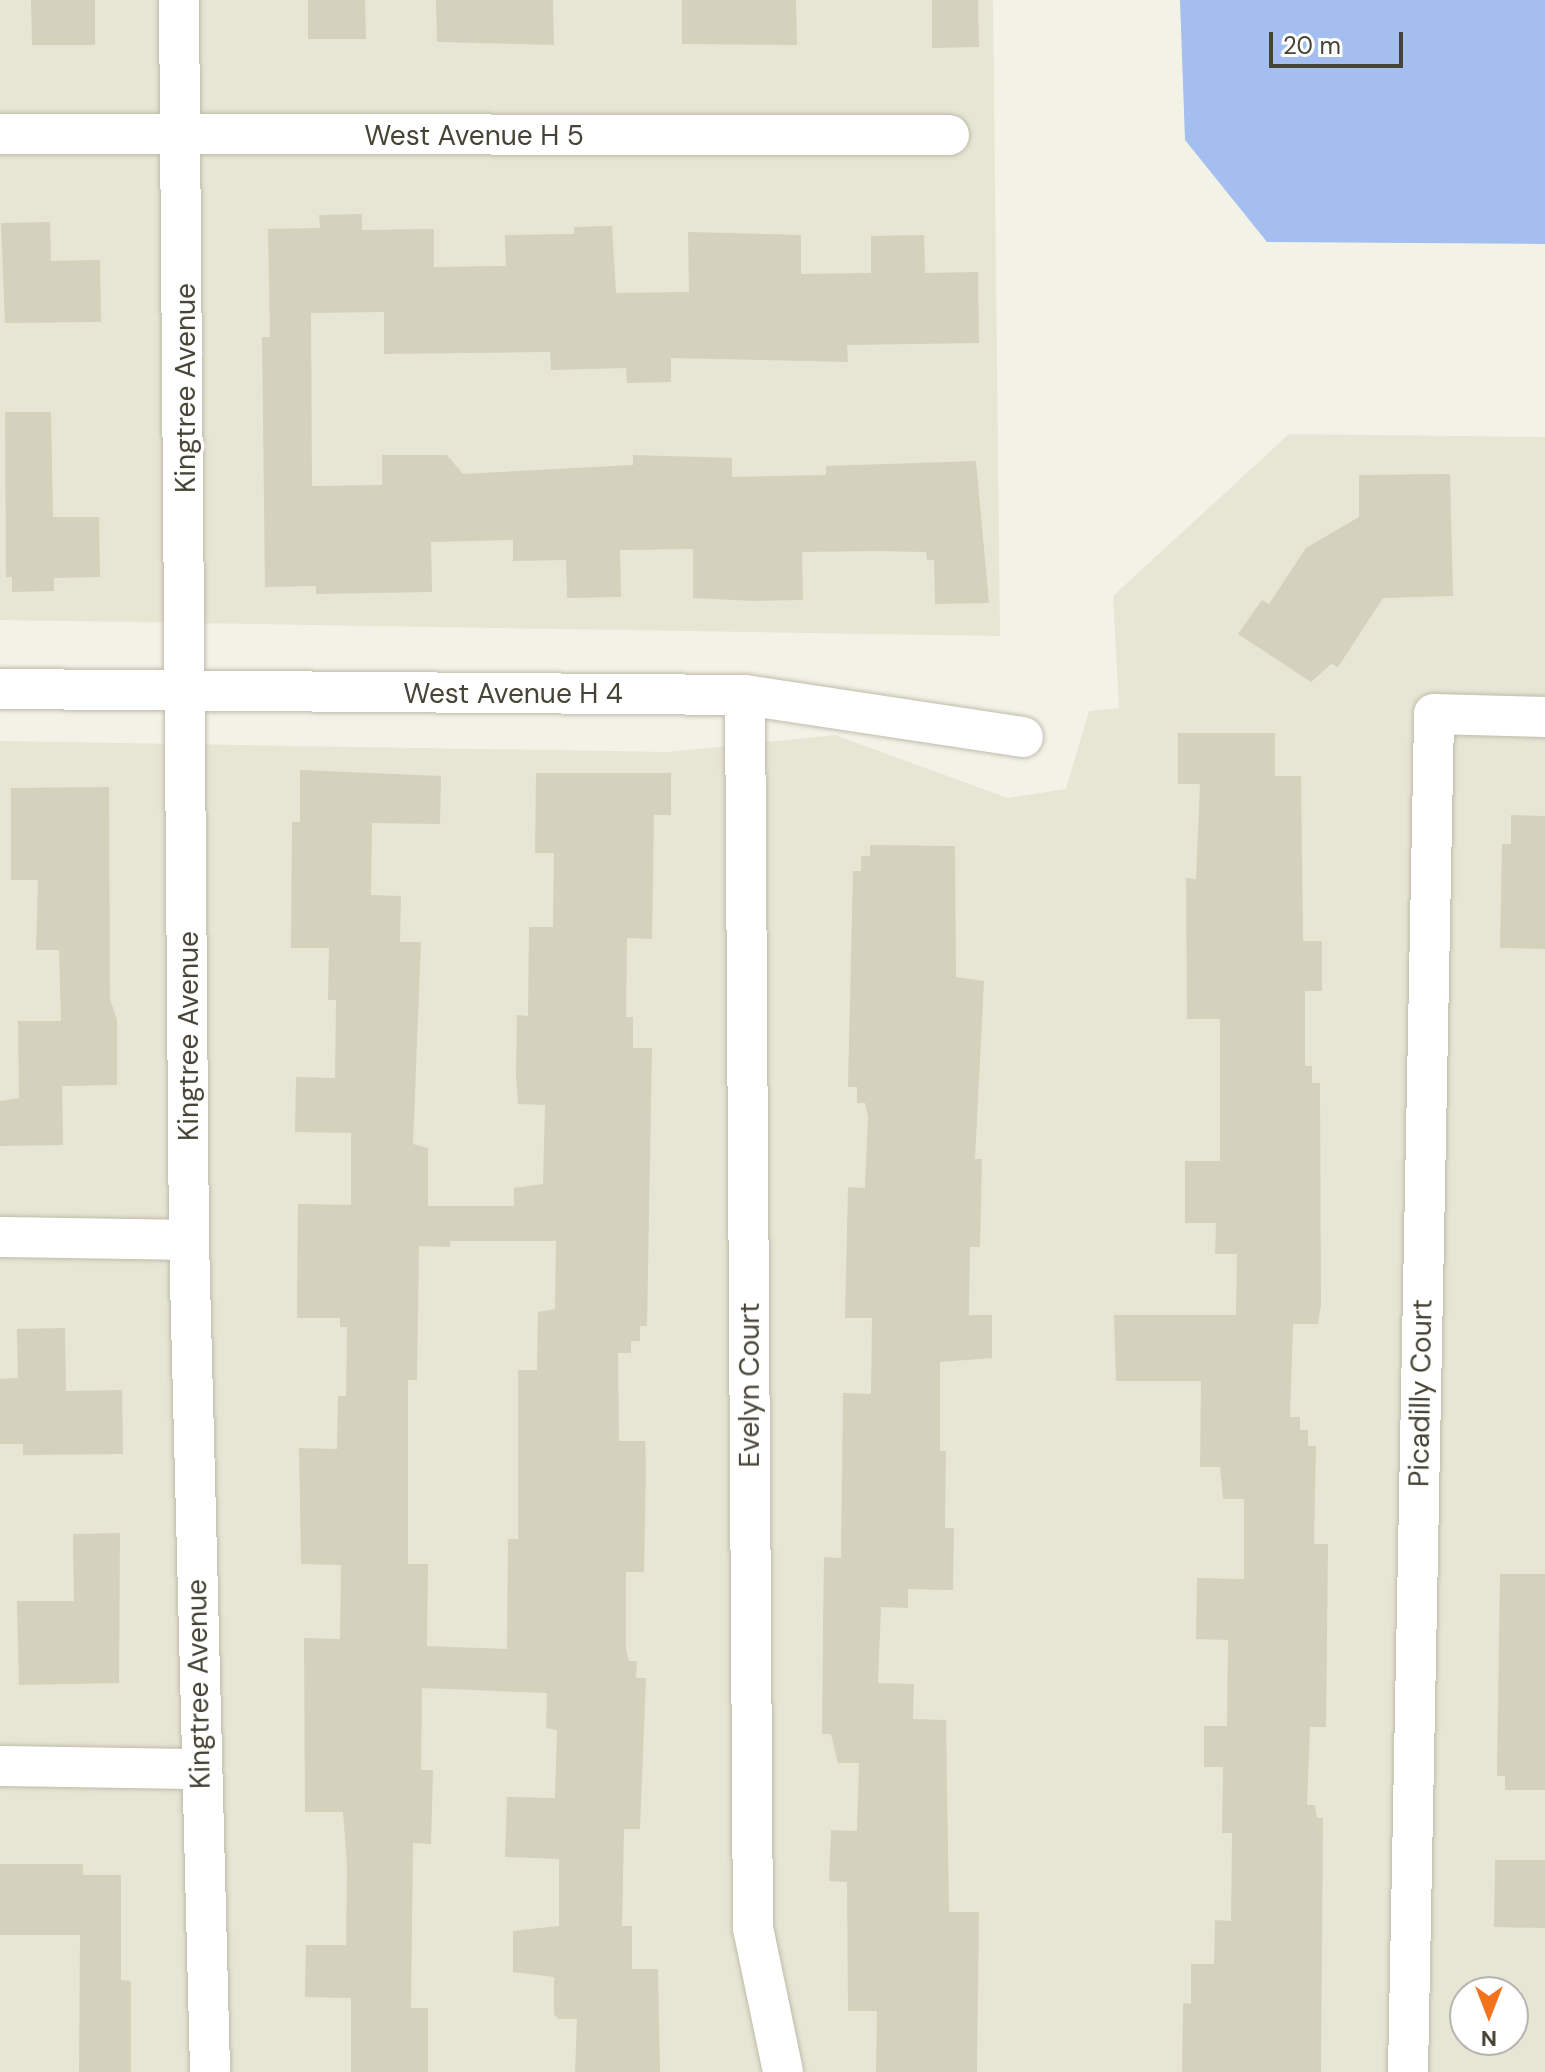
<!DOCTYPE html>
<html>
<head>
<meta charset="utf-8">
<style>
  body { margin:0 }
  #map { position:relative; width:1545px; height:2072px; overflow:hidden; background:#f3f2e7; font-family:"DM Sans",sans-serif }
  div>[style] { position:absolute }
  .residential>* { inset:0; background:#e7e6d5 }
  .water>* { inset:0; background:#a4beef }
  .building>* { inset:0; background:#d4d1bc }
  .roads { filter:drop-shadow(0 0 2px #bebcaa) drop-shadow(0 0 2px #bebcaa) }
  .street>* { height:40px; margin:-20px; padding:0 20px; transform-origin:20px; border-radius:20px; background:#fff }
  span { translate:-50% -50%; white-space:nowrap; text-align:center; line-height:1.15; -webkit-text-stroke:7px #fff; paint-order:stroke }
  .street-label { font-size:28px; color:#464436 }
  .north { position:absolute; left:1449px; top:1976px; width:80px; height:80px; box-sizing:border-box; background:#fff; border:2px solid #b5b4af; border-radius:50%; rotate:180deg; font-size:22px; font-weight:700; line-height:32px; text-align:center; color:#464436 }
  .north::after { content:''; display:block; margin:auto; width:28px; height:36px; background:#f5721c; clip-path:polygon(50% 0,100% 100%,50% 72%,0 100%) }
  .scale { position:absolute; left:1269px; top:32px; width:134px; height:36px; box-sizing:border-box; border:4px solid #464436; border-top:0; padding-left:10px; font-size:24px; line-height:28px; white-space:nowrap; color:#464436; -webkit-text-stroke:6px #fff; paint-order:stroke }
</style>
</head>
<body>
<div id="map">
  <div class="residential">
    <i style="clip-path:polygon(0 0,993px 0,1000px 636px,0 620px)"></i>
    <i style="clip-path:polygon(evenodd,1289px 434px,1545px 437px,1545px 2072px,0 2072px,0 741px,668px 752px,835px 735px,1008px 798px,1066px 789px,1089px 711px,1119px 708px,1113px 596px,1289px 434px,1465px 1992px,1513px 1992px,1513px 2040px,1465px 2040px,1465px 1992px)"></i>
  </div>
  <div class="water">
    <i style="clip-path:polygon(1180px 0,1545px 0,1545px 244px,1267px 242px,1185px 140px)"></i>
  </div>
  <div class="building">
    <i style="clip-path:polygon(31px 0,95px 0,95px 45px,32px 45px)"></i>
    <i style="clip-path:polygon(308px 0,365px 0,366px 39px,308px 39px)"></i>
    <i style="clip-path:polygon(436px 0,553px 0,554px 45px,437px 42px)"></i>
    <i style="clip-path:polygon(682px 0,796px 0,797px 45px,682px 44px)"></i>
    <i style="clip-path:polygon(932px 0,978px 0,979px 47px,932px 48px)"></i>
    <i style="clip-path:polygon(362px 214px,362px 230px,434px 229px,434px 267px,506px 266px,505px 235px,574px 234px,574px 227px,612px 226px,616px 293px,689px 292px,688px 232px,801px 235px,801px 274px,871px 273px,871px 236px,924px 235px,925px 273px,978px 272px,979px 343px,847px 345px,848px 362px,671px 358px,671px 382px,627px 383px,626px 368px,551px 370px,550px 352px,384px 354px,384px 312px,311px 313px,312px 486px,382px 485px,382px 455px,447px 455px,463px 474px,633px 465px,633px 455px,732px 458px,732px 477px,826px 475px,826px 466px,976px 461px,989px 603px,935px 604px,934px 560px,927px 560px,926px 552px,875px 551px,802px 552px,803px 600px,756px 601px,693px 598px,693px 549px,620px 550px,621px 597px,567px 598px,566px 560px,513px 561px,513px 540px,431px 542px,432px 592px,316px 594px,316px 586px,265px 587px,262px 337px,270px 337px,268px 229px,320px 228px,319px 215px)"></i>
    <i style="clip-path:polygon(50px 222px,51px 261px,100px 260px,101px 322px,5px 323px,1px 223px)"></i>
    <i style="clip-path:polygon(5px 412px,51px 412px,53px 517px,99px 517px,100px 577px,54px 578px,54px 591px,12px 592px,12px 577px,6px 577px)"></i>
    <i style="clip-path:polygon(1450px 474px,1453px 596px,1383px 598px,1338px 667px,1331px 664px,1311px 682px,1238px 634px,1262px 600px,1269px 604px,1306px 548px,1359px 517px,1359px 475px)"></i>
    <i style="clip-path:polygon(1178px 733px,1275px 733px,1275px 776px,1301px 776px,1303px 941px,1322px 941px,1322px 991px,1305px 991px,1305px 1066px,1312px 1066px,1312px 1083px,1320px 1083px,1321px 1305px,1318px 1324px,1293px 1324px,1290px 1417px,1300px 1417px,1300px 1430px,1308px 1430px,1308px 1446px,1316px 1446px,1314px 1544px,1328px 1544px,1326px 1727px,1310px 1727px,1307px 1805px,1315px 1805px,1317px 1818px,1323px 1818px,1321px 2072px,1182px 2072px,1183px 2003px,1191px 2004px,1191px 1964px,1214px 1964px,1215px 1920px,1231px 1921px,1232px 1833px,1222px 1833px,1223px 1767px,1204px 1767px,1204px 1726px,1227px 1726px,1228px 1640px,1196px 1639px,1197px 1578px,1244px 1579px,1244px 1499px,1223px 1499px,1220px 1467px,1200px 1467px,1201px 1381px,1116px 1381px,1114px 1315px,1236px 1315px,1237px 1254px,1215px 1254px,1216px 1223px,1185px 1223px,1185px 1161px,1220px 1161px,1220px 1019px,1187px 1019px,1186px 878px,1196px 879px,1200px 784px,1178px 784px)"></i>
    <i style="clip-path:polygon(evenodd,300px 770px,441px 776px,440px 824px,372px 823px,371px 895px,401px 896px,400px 942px,421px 942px,413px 1144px,428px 1148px,428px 1206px,514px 1206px,514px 1188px,543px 1184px,545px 1105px,518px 1104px,516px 1076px,517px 1015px,528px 1016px,529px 927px,553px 927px,554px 853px,535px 853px,536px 773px,671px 773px,671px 815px,654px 815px,652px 939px,627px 938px,626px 1017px,633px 1017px,633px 1048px,652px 1048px,647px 1326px,640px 1326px,640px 1341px,631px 1341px,631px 1353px,618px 1353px,619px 1441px,645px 1441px,646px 1462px,644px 1572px,626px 1572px,626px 1650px,629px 1661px,637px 1661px,636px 1678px,646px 1678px,640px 1829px,624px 1829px,622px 1926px,632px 1926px,632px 1969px,658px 1969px,660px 2072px,575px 2072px,577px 2019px,558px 2019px,554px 2014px,554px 1977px,513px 1972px,513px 1931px,559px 1926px,559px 1859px,505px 1857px,507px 1797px,555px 1798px,557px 1730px,546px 1728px,547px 1693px,422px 1688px,421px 1770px,433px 1770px,431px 1844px,413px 1843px,411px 2008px,428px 2008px,428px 2072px,351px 2072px,351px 1998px,305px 1997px,306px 1945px,346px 1945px,347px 1866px,343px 1812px,305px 1812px,304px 1638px,340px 1639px,341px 1565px,301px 1564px,299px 1448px,337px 1449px,338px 1396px,346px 1396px,347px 1327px,340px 1327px,340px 1318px,297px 1318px,298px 1204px,351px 1205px,351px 1133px,295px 1132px,296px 1077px,335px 1078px,336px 1000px,328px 1000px,329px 948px,291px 948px,292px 822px,300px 822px,300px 770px,450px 1241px,556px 1241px,555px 1309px,538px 1312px,537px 1370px,518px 1370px,518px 1539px,508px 1539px,507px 1649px,427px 1646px,428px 1564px,408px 1564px,408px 1380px,417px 1380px,419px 1246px,450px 1247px,450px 1241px)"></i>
    <i style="clip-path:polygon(109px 787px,110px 999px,117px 1020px,117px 1085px,62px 1086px,63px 1145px,0 1146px,0 1101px,19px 1098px,18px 1021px,61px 1021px,59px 950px,36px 950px,38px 880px,11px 880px,11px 788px)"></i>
    <i style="clip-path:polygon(1511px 815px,1545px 816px,1545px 949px,1500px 948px,1502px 844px,1511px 844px)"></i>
    <i style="clip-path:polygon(870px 845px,955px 846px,956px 977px,984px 981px,975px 1159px,982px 1159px,980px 1247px,970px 1247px,969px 1315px,992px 1315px,992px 1358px,940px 1362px,940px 1451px,946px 1451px,945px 1528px,954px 1528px,953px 1590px,908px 1589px,908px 1608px,881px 1607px,878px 1683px,914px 1684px,913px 1719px,946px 1720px,949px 1912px,979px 1912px,977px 2072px,876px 2072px,877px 2011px,848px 2011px,847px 1882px,829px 1881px,831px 1830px,857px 1831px,859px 1763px,838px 1763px,831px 1734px,822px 1734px,823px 1625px,824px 1557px,841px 1558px,843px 1393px,871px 1394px,872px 1318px,845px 1318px,848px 1187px,865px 1188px,868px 1117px,865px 1103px,857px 1103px,857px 1087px,848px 1087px,853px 871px,861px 871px,861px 856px,870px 856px)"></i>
    <i style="clip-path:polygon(65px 1328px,66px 1391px,122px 1390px,123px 1454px,23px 1455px,23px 1444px,0 1444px,0 1379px,18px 1378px,17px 1329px)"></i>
    <i style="clip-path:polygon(120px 1533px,119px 1683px,19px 1685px,17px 1601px,74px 1601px,73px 1534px)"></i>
    <i style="clip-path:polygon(1500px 1574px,1545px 1574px,1545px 1790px,1505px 1790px,1505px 1776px,1497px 1776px)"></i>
    <i style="clip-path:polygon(1495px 1860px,1545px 1860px,1545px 1928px,1494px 1927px)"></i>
    <i style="clip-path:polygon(0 1864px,83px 1864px,83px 1875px,121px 1875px,121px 1980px,131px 1981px,131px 2072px,79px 2072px,80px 1935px,0 1935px)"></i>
  </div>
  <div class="roads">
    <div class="street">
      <i style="left:179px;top:0;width:1240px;rotate:89.54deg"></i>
      <i style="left:189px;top:1240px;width:832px;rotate:88.55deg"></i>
      <i style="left:0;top:134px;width:949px;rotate:0.06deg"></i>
      <i style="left:0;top:689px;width:745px;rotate:0.46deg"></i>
      <i style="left:745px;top:695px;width:281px;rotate:8.6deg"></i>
      <i style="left:745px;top:695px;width:1233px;rotate:89.63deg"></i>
      <i style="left:753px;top:1928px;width:147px;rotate:78.2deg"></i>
      <i style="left:0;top:1237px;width:189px;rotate:0.9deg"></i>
      <i style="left:0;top:1766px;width:201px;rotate:0.9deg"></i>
      <i style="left:1408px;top:2072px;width:1358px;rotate:-88.9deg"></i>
      <i style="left:1434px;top:714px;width:111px;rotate:1.5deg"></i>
    </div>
  </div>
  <div class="street-label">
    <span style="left:474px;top:136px">West Avenue H 5</span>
    <span style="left:186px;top:388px;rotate:-90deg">Kingtree Avenue</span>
    <span style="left:513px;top:694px">West Avenue H 4</span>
    <span style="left:189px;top:1036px;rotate:-90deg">Kingtree Avenue</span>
    <span style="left:750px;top:1385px;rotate:-90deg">Evelyn Court</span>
    <span style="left:1421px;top:1393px;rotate:-89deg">Picadilly Court</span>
    <span style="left:199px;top:1684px;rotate:-91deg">Kingtree Avenue</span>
  </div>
  <div class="north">N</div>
  <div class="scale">20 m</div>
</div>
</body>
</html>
